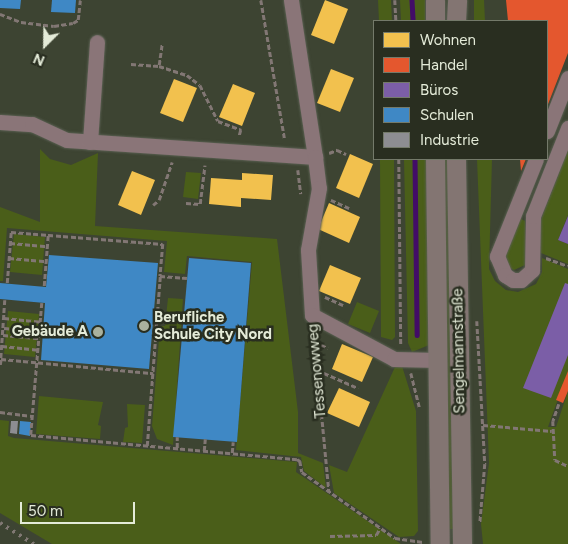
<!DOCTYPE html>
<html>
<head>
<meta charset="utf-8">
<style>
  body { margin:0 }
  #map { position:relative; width:568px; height:544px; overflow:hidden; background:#3d4432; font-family:Figtree,sans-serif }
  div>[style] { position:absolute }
  .green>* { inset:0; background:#4a5e19 }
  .homes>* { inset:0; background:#f2c14e }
  .shops>* { inset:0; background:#e4572e }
  .offices>* { inset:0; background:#7b5ea7 }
  .schools>* { inset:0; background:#3f88c5 }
  .industry>* { inset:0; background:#8d8d92 }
  .stream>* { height:4.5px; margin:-2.25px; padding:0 2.25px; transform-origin:2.25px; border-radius:2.25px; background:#420c67 }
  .path>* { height:2.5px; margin-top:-1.25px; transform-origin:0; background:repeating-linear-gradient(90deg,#827774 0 5px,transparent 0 7.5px) }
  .roads { filter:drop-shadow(0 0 1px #5a6052) drop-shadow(0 0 1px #5a6052) }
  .minor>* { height:15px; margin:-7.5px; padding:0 7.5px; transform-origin:7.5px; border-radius:7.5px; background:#8a7578 }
  .major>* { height:19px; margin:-9.5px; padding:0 9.5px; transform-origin:9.5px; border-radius:9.5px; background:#837572 }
  .rail>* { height:4px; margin-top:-2px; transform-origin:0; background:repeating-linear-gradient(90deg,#807873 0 2.5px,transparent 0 7.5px) }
  .dots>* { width:14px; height:14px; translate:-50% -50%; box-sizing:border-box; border:2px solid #292e20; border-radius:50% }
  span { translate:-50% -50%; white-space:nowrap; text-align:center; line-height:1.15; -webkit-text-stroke:5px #292e20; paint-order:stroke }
  .poi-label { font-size:15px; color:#e4ebd8; font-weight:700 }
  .left { translate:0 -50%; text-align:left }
  .right { translate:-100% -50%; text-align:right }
  .street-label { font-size:15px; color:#e4ebd8 }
  .legend { position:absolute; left:373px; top:20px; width:175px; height:140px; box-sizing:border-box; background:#292e20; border:1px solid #747a6a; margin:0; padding:6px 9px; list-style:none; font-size:15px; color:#e4ebd8 }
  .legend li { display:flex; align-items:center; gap:10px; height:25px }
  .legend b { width:25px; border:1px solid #747a6a }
  .north { position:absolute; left:20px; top:20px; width:50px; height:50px; -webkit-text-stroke:4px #292e20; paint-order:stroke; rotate:203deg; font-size:14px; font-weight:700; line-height:20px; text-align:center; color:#e4ebd8 }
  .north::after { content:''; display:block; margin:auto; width:18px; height:22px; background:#e4ebd8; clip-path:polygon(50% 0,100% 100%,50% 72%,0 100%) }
  .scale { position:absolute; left:20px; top:502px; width:115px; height:22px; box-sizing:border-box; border:2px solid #e4ebd8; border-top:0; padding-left:6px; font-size:15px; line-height:18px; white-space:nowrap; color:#e4ebd8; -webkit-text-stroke:4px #292e20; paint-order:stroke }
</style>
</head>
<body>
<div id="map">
  <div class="green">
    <i style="clip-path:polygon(378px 0,391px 0,392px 21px,379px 21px)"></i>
    <i style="clip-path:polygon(400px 0,425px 0,425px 21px,401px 21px)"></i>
    <i style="clip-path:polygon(474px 0,484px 0,485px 21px,474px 21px)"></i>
    <i style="clip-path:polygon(40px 149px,50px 159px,71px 165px,98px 153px,95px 226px,277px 239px,298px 412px,298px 453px,323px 463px,326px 488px,304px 471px,301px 457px,236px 450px,252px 262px,187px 256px,185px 274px,164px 272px,167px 241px,7px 228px,3px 281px,0 281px,0 207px,40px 222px)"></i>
    <i style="clip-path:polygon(568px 150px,568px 215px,558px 240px,568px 244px,568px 264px,541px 253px,538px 227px)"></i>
    <i style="clip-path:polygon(380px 159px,394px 159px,395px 337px,392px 340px,381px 337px)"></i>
    <i style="clip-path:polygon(404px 159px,426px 159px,429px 345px,412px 352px,408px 343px)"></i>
    <i style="clip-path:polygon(443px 159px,449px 159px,455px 529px,448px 529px)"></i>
    <i style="clip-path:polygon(477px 159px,492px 159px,489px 269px,495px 281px,506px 290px,518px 292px,536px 284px,542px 272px,542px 258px,568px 269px,568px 371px,548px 427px,556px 427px,568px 391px,568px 544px,483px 544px,481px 524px,489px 463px)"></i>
    <i style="clip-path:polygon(186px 172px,201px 173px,198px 199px,183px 197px)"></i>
    <i style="clip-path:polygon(519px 218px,525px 221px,527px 258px,525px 265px,514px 270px,510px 268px,504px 256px)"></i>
    <i style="clip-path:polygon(14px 234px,45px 237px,42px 275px,10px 272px)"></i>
    <i style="clip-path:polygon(168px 298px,183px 299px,173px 445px,157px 439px,152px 426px,160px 326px,165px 326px)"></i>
    <i style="clip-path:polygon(357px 302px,379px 311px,370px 333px,348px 324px)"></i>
    <i style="clip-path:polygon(8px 311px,39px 314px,35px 357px,4px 354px)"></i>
    <i style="clip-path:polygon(402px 366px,416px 411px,418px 531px,414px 536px,399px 537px,334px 493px,329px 465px,347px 472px,395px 367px)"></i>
    <i style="clip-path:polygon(39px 396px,103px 402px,98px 425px,101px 426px,100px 439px,36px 434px)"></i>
    <i style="clip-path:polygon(127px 404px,145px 405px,142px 443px,123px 442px,125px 428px,128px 427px)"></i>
    <i style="clip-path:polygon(0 420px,9px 421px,8px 436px,14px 438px,297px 462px,296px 472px,401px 544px,52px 544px,0 513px)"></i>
  </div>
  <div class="homes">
    <i style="clip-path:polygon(325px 0,348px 9px,334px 44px,311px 35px)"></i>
    <i style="clip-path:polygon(331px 69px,354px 78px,340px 112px,317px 103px)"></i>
    <i style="clip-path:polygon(174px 79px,197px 88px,183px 122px,160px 113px)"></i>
    <i style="clip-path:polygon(233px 84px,255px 93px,242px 126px,219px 117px)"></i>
    <i style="clip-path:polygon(350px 154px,373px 164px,359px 198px,336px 188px)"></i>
    <i style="clip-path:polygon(132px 171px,155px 180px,141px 215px,118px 205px)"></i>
    <i style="clip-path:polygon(242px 173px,273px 175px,271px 200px,241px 198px,241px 207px,209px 204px,211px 178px,242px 180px)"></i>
    <i style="clip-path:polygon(329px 203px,360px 217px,349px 243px,318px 229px)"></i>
    <i style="clip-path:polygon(330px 265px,361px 278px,350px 304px,319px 291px)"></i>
    <i style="clip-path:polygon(342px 344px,373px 357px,362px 382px,332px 369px)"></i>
    <i style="clip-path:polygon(339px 388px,370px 402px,359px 427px,327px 413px)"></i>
  </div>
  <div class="shops">
    <i style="clip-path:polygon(506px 0,568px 0,568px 53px,547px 107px,547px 21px,508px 21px)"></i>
    <i style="clip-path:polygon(520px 159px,526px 159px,521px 171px)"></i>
    <i style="clip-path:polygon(568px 371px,568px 391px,563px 403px,556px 400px)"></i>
  </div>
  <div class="offices">
    <i style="clip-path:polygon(568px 216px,568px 244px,558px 240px)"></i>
    <i style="clip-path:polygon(565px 283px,568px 284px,568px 355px,551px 398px,523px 388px)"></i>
  </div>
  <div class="schools">
    <i style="clip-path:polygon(0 0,21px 0,20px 9px,0 8px)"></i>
    <i style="clip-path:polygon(52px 0,76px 0,75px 13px,51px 12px)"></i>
    <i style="clip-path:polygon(49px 255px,158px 263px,149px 369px,41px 360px,45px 303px,0 299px,0 283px,46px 287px)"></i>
    <i style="clip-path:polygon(189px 258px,251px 263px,237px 442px,173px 437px)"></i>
    <i style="clip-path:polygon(20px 421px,31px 422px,30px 436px,19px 434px)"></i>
  </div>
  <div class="industry">
    <i style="clip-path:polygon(11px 421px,18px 421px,17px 434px,10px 433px)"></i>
  </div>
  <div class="stream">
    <i style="left:412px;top:0;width:21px;rotate:87deg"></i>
    <i style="left:415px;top:159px;width:176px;rotate:89.3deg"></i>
  </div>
  <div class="path">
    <i style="left:261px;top:0;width:142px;rotate:80.3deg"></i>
    <i style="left:395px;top:0;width:21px;rotate:87deg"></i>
    <i style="left:0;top:14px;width:22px;rotate:21deg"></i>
    <i style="left:21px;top:22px;width:33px;rotate:7deg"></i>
    <i style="left:54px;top:26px;width:19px;rotate:-9deg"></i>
    <i style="left:73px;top:23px;width:6px;rotate:-31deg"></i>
    <i style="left:78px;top:20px;width:20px;rotate:-84deg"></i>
    <i style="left:131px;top:64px;width:28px;rotate:4deg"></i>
    <i style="left:159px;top:66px;width:29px;rotate:18deg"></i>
    <i style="left:187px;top:75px;width:16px;rotate:38deg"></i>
    <i style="left:200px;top:85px;width:40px;rotate:63.4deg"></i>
    <i style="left:218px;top:121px;width:25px;rotate:21deg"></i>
    <i style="left:241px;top:130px;width:7px;rotate:106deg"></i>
    <i style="left:159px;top:65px;width:21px;rotate:-82deg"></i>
    <i style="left:329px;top:153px;width:9px;rotate:-21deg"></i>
    <i style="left:337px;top:150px;width:10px;rotate:24deg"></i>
    <i style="left:399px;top:159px;width:186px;rotate:89.4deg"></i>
    <i style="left:298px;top:170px;width:24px;rotate:83deg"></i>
    <i style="left:331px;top:200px;width:20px;rotate:24deg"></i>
    <i style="left:186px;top:203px;width:14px;rotate:4deg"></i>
    <i style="left:200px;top:204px;width:39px;rotate:-83deg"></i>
    <i style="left:153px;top:205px;width:8px;rotate:-40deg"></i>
    <i style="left:159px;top:200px;width:40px;rotate:-71.1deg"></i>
    <i style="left:10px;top:243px;width:37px;rotate:5deg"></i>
    <i style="left:9px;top:258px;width:37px;rotate:5deg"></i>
    <i style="left:546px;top:258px;width:23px;rotate:20deg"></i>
    <i style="left:7px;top:283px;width:51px;rotate:-85.5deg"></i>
    <i style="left:11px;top:232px;width:152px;rotate:4.5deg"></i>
    <i style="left:163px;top:244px;width:32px;rotate:95deg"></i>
    <i style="left:44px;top:286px;width:51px;rotate:-85.5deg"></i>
    <i style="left:325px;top:297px;width:20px;rotate:24deg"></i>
    <i style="left:5px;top:300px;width:59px;rotate:93.9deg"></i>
    <i style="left:1px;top:359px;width:153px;rotate:5.3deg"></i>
    <i style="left:42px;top:303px;width:132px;rotate:94.8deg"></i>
    <i style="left:31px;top:435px;width:267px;rotate:5.2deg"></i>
    <i style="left:297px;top:459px;width:4px;rotate:34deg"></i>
    <i style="left:300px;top:461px;width:11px;rotate:80deg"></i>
    <i style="left:302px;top:472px;width:114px;rotate:35.4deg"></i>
    <i style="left:395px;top:538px;width:28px;rotate:8deg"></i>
    <i style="left:4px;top:318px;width:37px;rotate:6deg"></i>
    <i style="left:477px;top:321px;width:143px;rotate:86.8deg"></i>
    <i style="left:485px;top:464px;width:59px;rotate:94.8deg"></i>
    <i style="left:4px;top:328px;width:36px;rotate:5deg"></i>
    <i style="left:314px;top:332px;width:161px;rotate:84.6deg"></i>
    <i style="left:3px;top:335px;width:36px;rotate:5deg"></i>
    <i style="left:314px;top:342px;width:15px;rotate:23deg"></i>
    <i style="left:2px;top:346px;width:36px;rotate:6deg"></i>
    <i style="left:0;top:365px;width:6px;rotate:-81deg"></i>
    <i style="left:317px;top:370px;width:45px;rotate:23.7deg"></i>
    <i style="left:411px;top:373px;width:37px;rotate:76deg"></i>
    <i style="left:559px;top:404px;width:18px;rotate:109deg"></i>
    <i style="left:553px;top:421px;width:39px;rotate:87deg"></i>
    <i style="left:555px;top:460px;width:14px;rotate:25deg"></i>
    <i style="left:0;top:412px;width:32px;rotate:7deg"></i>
    <i style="left:483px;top:425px;width:69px;rotate:5deg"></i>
    <i style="left:147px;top:446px;width:170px;rotate:-85.6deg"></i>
    <i style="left:160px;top:276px;width:27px;rotate:4deg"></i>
    <i style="left:177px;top:448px;width:11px;rotate:-90deg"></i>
    <i style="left:204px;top:451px;width:12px;rotate:-85deg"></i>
    <i style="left:232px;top:453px;width:11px;rotate:-85deg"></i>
    <i style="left:330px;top:536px;width:46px;rotate:-1.2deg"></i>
    <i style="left:376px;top:535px;width:8px;rotate:-60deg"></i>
  </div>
  <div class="roads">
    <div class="minor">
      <i style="left:0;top:122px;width:32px;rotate:4deg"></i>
      <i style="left:32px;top:124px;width:38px;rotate:25deg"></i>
      <i style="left:67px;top:140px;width:249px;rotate:3.9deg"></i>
      <i style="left:315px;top:157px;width:159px;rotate:-98.7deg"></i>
      <i style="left:547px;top:131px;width:57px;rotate:-68.4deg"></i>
      <i style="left:90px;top:142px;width:100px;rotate:-86deg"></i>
      <i style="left:315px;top:157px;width:31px;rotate:83deg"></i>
      <i style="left:319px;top:188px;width:63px;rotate:100.1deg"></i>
      <i style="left:308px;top:250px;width:65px;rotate:86.5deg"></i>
      <i style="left:312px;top:315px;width:93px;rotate:28.2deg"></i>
      <i style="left:394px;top:359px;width:44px;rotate:1.3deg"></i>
      <i style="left:536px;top:159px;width:105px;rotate:111.9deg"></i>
      <i style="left:497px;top:256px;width:21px;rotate:67deg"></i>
      <i style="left:505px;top:275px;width:9px;rotate:32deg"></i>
      <i style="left:513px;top:280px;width:8px"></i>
      <i style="left:521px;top:280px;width:15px;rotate:-42deg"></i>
      <i style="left:532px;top:270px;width:54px;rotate:-88.9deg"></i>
      <i style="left:533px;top:216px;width:95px;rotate:-68.3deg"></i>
    </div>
    <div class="major">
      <i style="left:435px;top:0;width:21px;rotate:90deg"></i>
      <i style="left:456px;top:21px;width:21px;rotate:-87deg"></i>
      <i style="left:435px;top:159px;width:385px;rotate:89.3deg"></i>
      <i style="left:456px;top:159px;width:385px;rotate:89.1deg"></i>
    </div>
  </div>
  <div class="rail">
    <i style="left:0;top:523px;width:40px;rotate:32deg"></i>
  </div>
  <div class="dots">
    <i style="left:144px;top:326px;background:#aab19e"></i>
    <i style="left:98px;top:332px;background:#aab19e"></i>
  </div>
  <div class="poi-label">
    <span class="left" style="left:154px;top:326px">Berufliche<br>Schule City Nord</span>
    <span class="right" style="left:88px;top:332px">Gebäude A</span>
  </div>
  <div class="street-label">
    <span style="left:459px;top:351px;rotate:-91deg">Sengelmannstraße</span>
    <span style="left:317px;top:371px;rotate:-95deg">Tessenowweg</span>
  </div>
  <ul class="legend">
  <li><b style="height:14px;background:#f2c14e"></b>Wohnen</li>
  <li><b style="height:14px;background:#e4572e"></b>Handel</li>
  <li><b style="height:14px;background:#7b5ea7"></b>Büros</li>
  <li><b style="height:14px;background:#3f88c5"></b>Schulen</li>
  <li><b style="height:14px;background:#8d8d92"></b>Industrie</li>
  </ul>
  <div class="north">N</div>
  <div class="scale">50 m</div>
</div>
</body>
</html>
